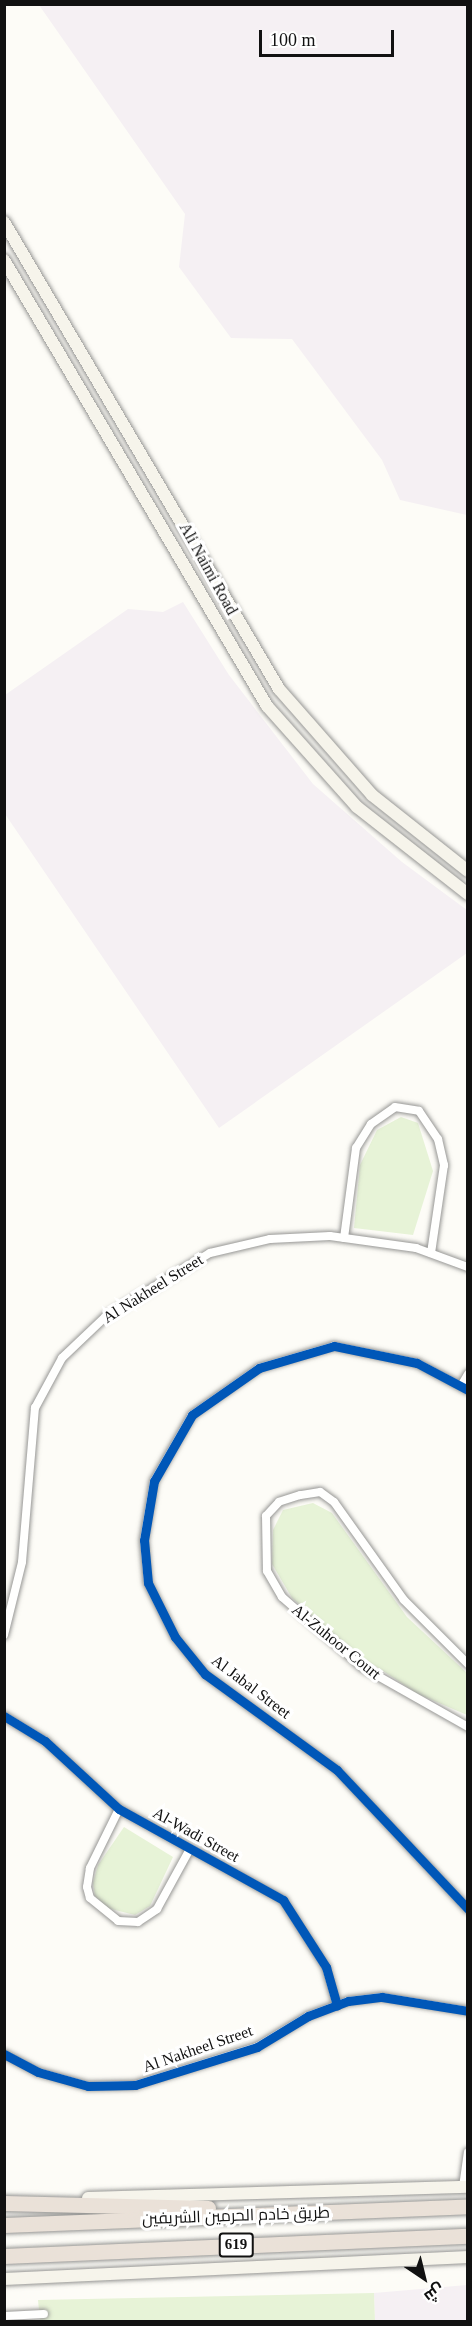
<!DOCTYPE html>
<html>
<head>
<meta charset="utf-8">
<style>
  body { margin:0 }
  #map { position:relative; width:472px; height:2326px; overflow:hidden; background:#fdfcf7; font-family:"Times New Roman",Cairo,serif }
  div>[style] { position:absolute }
  .industrial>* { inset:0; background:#f5f0f3 }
  .green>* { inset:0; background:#e7f3d7 }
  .roads { filter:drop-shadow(0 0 2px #979795) drop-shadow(0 0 2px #979795) }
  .minor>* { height:8px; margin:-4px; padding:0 4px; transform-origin:4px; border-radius:4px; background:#fffffe }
  .secondary>* { height:12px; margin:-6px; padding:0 6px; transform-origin:6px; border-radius:6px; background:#f6f4eb }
  .motorway>* { height:15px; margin:-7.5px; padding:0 7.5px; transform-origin:7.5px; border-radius:7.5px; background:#eae1d8 }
  .cycleway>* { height:9px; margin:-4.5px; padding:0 4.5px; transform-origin:4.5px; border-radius:4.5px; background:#0057b8 }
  span { translate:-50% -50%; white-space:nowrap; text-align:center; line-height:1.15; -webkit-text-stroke:6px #fff; paint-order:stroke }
  .shield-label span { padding:2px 4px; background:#fff; border:2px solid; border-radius:4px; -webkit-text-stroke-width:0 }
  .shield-label { font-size:15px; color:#111; font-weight:700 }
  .street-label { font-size:16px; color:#111 }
  .frame { position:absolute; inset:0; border:6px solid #111; pointer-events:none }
  .north { position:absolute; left:394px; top:2248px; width:60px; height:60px; -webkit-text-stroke:4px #fff; paint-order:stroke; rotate:145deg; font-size:16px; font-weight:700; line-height:24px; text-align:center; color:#111 }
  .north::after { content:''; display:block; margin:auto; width:21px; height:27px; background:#111; clip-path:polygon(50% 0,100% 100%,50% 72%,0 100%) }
  .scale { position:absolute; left:259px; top:30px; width:135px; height:27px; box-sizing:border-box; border:3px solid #111; border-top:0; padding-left:8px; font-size:18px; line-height:21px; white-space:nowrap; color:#111; -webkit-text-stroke:4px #fff; paint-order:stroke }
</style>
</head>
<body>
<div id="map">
  <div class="industrial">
    <i style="clip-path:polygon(39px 5px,467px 5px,467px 515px,400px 500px,382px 460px,292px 339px,231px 338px,179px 267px,185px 214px)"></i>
    <i style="clip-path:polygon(183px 602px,229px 675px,313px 784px,402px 862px,467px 910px,467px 953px,219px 1128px,5px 814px,5px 695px,128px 609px,163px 612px)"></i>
    <i style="clip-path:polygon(467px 2285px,467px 2321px,375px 2321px,374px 2293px)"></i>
  </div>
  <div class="green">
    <i style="clip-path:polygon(401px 1117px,418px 1123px,433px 1171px,413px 1235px,354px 1228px,360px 1165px,377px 1130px)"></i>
    <i style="clip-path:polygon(313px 1503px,332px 1513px,407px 1617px,467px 1673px,467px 1715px,418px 1694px,348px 1648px,292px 1598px,272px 1564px,273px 1530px,283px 1510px)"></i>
    <i style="clip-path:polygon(124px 1827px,173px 1857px,150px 1906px,135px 1915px,107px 1908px,95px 1896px,93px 1883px,98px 1865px)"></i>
    <i style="clip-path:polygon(374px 2293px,375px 2321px,40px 2321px,38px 2300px)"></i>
  </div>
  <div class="roads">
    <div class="minor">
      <i style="left:344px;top:1238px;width:91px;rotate:-82.4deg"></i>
      <i style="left:356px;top:1148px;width:28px;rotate:-58deg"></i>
      <i style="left:371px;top:1124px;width:29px;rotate:-35deg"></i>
      <i style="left:395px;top:1107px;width:24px;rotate:9deg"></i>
      <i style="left:419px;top:1111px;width:34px;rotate:56deg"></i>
      <i style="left:438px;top:1139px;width:27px;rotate:77deg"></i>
      <i style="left:444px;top:1165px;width:89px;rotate:98.4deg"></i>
      <i style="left:461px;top:1386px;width:14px;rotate:-60deg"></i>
      <i style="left:468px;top:1390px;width:58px;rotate:-152.1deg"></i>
      <i style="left:417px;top:1363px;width:85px;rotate:-168.4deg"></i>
      <i style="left:334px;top:1346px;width:78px;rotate:163.7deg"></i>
      <i style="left:259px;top:1368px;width:82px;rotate:145deg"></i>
      <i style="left:192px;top:1415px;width:76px;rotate:119.9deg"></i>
      <i style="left:154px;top:1481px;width:60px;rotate:99.6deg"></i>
      <i style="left:144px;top:1540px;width:43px;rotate:84.7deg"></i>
      <i style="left:148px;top:1583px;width:60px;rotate:63.4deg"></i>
      <i style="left:175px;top:1637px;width:48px;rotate:51deg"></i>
      <i style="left:205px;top:1674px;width:163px;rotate:36deg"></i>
      <i style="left:337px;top:1770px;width:191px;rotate:46.7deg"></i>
      <i style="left:4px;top:1635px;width:75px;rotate:-76.1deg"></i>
      <i style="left:22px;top:1562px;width:155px;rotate:-85.2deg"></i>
      <i style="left:35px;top:1408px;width:57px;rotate:-61.6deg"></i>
      <i style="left:62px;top:1358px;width:59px;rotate:-43.6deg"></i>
      <i style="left:105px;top:1317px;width:123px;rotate:-31.4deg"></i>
      <i style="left:210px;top:1253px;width:62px;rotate:-13.1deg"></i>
      <i style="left:270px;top:1239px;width:60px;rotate:-2.9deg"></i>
      <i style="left:330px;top:1236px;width:87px;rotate:7.9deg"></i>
      <i style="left:416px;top:1248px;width:55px;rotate:20.1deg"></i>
      <i style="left:468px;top:1664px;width:91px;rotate:-135deg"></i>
      <i style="left:404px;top:1600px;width:120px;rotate:-125.5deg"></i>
      <i style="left:334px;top:1502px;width:17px;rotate:-144deg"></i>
      <i style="left:320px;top:1492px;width:20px;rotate:171deg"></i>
      <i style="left:300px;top:1495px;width:22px;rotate:162deg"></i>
      <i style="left:279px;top:1502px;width:19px;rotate:133deg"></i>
      <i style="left:266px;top:1516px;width:55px;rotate:89deg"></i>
      <i style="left:267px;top:1571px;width:30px;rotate:60deg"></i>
      <i style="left:282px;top:1597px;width:106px;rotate:41.2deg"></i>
      <i style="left:362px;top:1667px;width:122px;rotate:29.5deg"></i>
      <i style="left:4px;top:1716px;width:48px;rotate:31.4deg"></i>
      <i style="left:45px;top:1741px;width:100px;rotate:42.6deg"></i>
      <i style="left:119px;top:1809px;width:188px;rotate:29deg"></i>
      <i style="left:283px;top:1900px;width:80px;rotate:57.3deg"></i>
      <i style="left:326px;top:1967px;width:40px;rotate:74deg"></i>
      <i style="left:119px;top:1809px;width:66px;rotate:116.2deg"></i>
      <i style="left:90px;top:1868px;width:19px;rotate:99deg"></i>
      <i style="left:87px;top:1887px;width:11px;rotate:75deg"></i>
      <i style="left:90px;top:1898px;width:36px;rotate:39deg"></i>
      <i style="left:118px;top:1921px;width:20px;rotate:3deg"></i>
      <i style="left:138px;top:1922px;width:23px;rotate:-34deg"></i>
      <i style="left:157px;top:1909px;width:68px;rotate:-61.2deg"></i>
      <i style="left:4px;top:2054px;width:38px;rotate:28deg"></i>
      <i style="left:38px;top:2072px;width:52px;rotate:15.6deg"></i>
      <i style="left:88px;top:2086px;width:47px;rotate:-1.2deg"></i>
      <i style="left:135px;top:2085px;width:128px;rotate:-17.3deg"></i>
      <i style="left:257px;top:2047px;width:60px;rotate:-31.3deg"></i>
      <i style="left:308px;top:2016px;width:43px;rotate:-20.6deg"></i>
      <i style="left:348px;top:2001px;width:34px;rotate:-7deg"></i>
      <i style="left:382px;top:1997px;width:87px;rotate:9.2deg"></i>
      <i style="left:463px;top:2187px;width:35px;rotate:-82deg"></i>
      <i style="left:4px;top:2316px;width:40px;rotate:-2.9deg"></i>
    </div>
    <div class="secondary">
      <i style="left:4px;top:222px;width:542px;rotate:59.51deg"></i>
      <i style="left:279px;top:689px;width:141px;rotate:48.7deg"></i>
      <i style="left:372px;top:795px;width:122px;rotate:38.4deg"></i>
      <i style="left:4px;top:260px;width:518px;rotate:59.47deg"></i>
      <i style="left:267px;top:706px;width:135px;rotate:48.3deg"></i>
      <i style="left:357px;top:807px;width:141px;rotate:38.1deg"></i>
      <i style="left:88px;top:2198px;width:380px;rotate:-1.7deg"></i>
      <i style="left:4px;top:2279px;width:465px;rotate:-2.7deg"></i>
    </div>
    <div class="motorway">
      <i style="left:4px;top:2203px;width:204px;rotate:1.4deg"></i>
      <i style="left:4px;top:2225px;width:464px;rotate:-2.3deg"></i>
      <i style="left:4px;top:2256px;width:464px;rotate:-2.5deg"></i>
    </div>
  </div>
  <div class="cycleway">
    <i style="left:468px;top:1390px;width:58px;rotate:-152.1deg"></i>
    <i style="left:417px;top:1363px;width:85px;rotate:-168.4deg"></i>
    <i style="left:334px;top:1346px;width:78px;rotate:163.7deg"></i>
    <i style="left:259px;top:1368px;width:82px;rotate:145deg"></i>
    <i style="left:192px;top:1415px;width:76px;rotate:119.9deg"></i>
    <i style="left:154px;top:1481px;width:60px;rotate:99.6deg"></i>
    <i style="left:144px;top:1540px;width:43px;rotate:84.7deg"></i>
    <i style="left:148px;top:1583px;width:60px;rotate:63.4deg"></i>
    <i style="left:175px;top:1637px;width:48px;rotate:51deg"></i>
    <i style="left:205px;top:1674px;width:163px;rotate:36deg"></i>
    <i style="left:337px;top:1770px;width:191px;rotate:46.7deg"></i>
    <i style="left:4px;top:1716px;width:48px;rotate:31.4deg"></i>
    <i style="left:45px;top:1741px;width:100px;rotate:42.6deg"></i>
    <i style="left:119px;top:1809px;width:188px;rotate:29deg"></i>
    <i style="left:283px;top:1900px;width:80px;rotate:57.3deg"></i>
    <i style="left:326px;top:1967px;width:40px;rotate:74deg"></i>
    <i style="left:4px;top:2054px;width:38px;rotate:28deg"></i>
    <i style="left:38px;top:2072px;width:52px;rotate:15.6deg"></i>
    <i style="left:88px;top:2086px;width:47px;rotate:-1.2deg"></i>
    <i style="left:135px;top:2085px;width:128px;rotate:-17.3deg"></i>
    <i style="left:257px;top:2047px;width:60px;rotate:-31.3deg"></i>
    <i style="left:308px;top:2016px;width:43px;rotate:-20.6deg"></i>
    <i style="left:348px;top:2001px;width:34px;rotate:-7deg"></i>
    <i style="left:382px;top:1997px;width:87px;rotate:9.2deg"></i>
  </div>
  <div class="shield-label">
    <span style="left:236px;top:2245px">619</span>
  </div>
  <div class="street-label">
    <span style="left:208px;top:569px;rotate:61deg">Ali Naimi Road</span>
    <span style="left:153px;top:1289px;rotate:-32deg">Al Nakheel Street</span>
    <span style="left:336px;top:1642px;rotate:39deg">Al-Zuhoor Court</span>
    <span style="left:251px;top:1687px;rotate:37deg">Al Jabal Street</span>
    <span style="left:196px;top:1835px;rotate:29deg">Al-Wadi Street</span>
    <span style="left:198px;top:2049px;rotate:-19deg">Al Nakheel Street</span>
    <span style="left:236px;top:2216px;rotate:-2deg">طريق خادم الحرمين الشريفين</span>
  </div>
  <div class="frame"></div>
  <div class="north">ش</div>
  <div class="scale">100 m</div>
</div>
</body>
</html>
